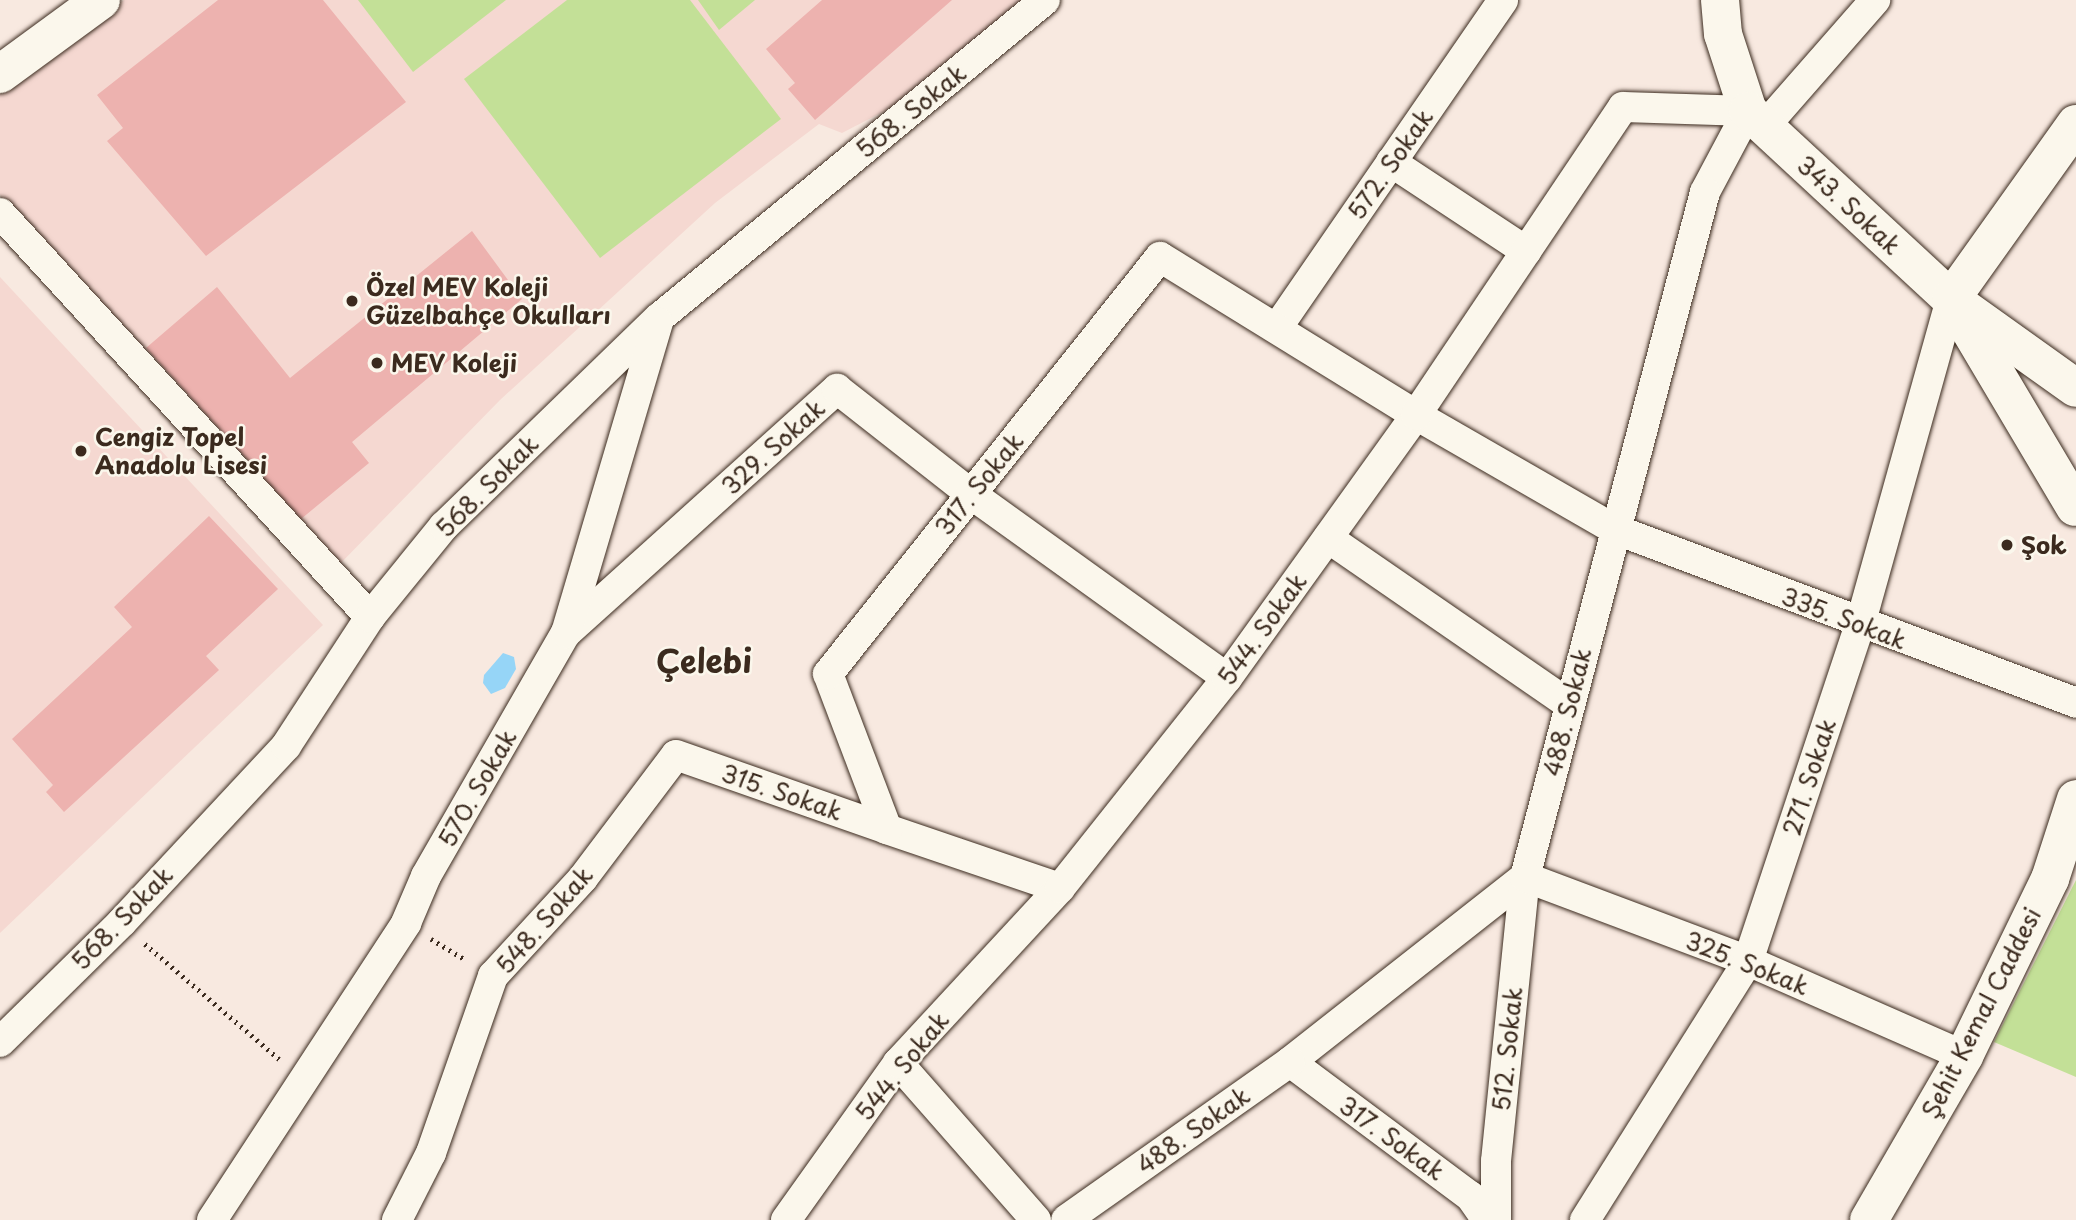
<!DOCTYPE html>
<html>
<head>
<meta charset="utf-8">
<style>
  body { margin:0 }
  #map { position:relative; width:2076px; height:1220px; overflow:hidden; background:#f8e9e0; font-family:"Playpen Sans",sans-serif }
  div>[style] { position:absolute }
  .built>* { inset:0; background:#f5d8d1 }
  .green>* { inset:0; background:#c3e097 }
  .water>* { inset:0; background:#96d5f7 }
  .building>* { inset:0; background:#edb2af }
  .path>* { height:4.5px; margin-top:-2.25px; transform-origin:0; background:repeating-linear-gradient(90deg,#3b2a1e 0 2px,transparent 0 7px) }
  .roads { filter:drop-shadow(0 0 2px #3b2a1e) drop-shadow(0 0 2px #3b2a1e) }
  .minor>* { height:30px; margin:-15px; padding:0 15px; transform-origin:15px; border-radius:15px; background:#fbf7ec }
  .secondary>* { height:38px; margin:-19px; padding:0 19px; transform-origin:19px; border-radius:19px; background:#fbf7ec }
  .dots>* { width:19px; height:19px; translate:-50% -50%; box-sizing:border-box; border:4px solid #fbf7ec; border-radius:50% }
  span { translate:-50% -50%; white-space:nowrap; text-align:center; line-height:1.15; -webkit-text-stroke:5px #fbf7ec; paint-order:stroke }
  .street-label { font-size:24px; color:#3b2a1e }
  .poi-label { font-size:24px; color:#3b2a1e; font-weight:700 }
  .left { translate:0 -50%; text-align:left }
  .district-label { font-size:32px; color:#3b2a1e; font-weight:700 }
</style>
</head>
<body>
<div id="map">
  <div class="built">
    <i style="clip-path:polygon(124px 0,1027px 0,900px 103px,842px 133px,819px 124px,715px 203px,500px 400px,337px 567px,0 195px,0 92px)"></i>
    <i style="clip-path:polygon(0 277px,323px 625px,0 933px)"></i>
  </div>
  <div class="green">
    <i style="clip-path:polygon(358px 0,506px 0,413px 72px)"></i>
    <i style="clip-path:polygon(567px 0,690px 0,781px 119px,600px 258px,464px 79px)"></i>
    <i style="clip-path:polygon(698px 0,755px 0,719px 30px)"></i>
    <i style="clip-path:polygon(2076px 880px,2076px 1077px,1994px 1042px)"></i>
  </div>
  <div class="water">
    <i style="clip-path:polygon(503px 653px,514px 657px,516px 669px,505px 688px,491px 694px,483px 683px,484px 675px)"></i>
  </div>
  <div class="building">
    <i style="clip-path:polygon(218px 0,323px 0,406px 102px,206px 256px,107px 141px,123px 128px,97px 95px)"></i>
    <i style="clip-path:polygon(822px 0,952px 0,815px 120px,788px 89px,795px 83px,766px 49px)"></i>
    <i style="clip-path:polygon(472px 231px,522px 299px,352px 442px,369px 463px,301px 519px,146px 348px,217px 287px,290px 378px)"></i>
    <i style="clip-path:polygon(209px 516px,278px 589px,206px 656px,219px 670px,64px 812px,46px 792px,53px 785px,12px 739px,132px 627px,114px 607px)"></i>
  </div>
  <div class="path">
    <i style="left:431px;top:939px;width:41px;rotate:31deg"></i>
    <i style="left:145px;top:944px;width:177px;rotate:40.6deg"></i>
  </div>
  <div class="roads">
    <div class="minor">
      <i style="left:1764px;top:127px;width:169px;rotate:-48.8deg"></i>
      <i style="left:1391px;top:162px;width:162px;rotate:33.4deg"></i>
      <i style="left:0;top:213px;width:548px;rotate:47.52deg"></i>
      <i style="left:1277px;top:328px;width:398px;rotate:-55.4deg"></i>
      <i style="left:1328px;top:538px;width:293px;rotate:34.6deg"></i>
      <i style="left:566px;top:633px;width:365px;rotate:-42deg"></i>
      <i style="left:837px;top:389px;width:170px;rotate:38.1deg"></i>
      <i style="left:971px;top:494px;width:315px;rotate:35.7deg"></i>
      <i style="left:1060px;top:888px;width:183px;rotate:-161.2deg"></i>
      <i style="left:887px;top:829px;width:166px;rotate:-110.8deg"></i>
      <i style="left:828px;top:674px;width:533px;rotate:-51.47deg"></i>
      <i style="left:1160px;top:257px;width:301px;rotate:31.7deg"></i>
      <i style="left:1416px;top:415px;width:228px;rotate:29.9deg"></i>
      <i style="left:1614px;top:529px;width:494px;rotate:20.6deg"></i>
      <i style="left:0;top:1042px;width:171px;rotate:-44.5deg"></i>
      <i style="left:122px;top:922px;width:241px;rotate:-47deg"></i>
      <i style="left:286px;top:746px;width:154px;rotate:-56.9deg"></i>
      <i style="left:370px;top:617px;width:117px;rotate:-50.9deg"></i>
      <i style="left:444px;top:526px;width:299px;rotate:-44.1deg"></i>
      <i style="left:659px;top:318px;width:500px;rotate:-39.48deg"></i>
      <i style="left:1290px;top:1062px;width:224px;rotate:36.7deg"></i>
      <i style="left:1470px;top:1196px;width:29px;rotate:55deg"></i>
      <i style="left:898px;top:1063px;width:209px;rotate:48.7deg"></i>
      <i style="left:212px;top:1220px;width:355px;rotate:-56.8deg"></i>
      <i style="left:406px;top:923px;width:51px;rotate:-66.9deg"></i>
      <i style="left:426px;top:876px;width:280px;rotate:-60.1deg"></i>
      <i style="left:566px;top:633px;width:324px;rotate:-73.5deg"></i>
      <i style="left:397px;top:1220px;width:75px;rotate:-63.1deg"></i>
      <i style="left:431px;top:1153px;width:188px;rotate:-70.7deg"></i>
      <i style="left:493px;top:976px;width:133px;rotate:-47.4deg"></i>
      <i style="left:583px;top:878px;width:154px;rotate:-52.9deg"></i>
      <i style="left:676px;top:755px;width:224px;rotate:19.3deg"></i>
      <i style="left:786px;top:1220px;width:193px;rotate:-54.5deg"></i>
      <i style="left:898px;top:1063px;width:238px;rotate:-47.2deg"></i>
      <i style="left:1060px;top:888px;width:268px;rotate:-51.5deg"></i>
      <i style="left:1227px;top:678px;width:324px;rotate:-54.3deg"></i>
      <i style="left:1416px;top:415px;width:371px;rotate:-56.1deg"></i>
      <i style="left:1623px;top:107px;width:125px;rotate:1.8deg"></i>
      <i style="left:1748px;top:111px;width:92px;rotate:118deg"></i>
      <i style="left:1705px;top:192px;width:708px;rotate:104.72deg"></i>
      <i style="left:1525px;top:877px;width:299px;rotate:141.8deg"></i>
      <i style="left:1290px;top:1062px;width:274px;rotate:144.8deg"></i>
      <i style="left:1496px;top:1220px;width:59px;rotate:-90deg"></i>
      <i style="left:1496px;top:1161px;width:285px;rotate:-84.2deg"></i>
      <i style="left:1525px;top:877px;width:238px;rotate:20.6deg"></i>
      <i style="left:1748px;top:961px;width:236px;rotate:23.7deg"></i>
      <i style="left:1585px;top:1220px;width:306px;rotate:-57.8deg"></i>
      <i style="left:1748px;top:961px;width:354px;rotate:-71.6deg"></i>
      <i style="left:1860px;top:625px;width:338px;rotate:-74.4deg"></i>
    </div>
    <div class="secondary">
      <i style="left:1720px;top:0;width:34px;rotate:85deg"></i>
      <i style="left:1723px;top:34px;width:81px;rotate:72deg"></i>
      <i style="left:1748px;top:111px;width:277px;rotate:42.8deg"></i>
      <i style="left:1951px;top:299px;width:153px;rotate:35.5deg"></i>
      <i style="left:0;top:74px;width:125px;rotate:-36.2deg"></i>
      <i style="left:1951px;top:299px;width:215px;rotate:-54.5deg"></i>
      <i style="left:1961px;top:315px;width:223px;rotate:59.3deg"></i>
      <i style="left:1869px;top:1220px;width:190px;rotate:-59.9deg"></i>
      <i style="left:1964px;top:1056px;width:197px;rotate:-64.1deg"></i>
      <i style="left:2050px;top:879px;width:84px;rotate:-72deg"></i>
    </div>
  </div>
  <div class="dots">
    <i style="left:352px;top:301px;background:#3b2a1e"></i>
    <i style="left:377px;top:363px;background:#3b2a1e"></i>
    <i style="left:81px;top:451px;background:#3b2a1e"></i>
    <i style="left:2007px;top:545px;background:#3b2a1e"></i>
  </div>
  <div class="street-label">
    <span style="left:911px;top:111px;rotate:-39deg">568. Sokak</span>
    <span style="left:1390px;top:164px;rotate:-55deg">572. Sokak</span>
    <span style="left:1849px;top:205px;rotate:43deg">343. Sokak</span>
    <span style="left:773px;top:447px;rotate:-42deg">329. Sokak</span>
    <span style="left:979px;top:484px;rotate:-51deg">317. Sokak</span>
    <span style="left:487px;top:486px;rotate:-45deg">568. Sokak</span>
    <span style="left:1844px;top:618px;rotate:21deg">335. Sokak</span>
    <span style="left:1262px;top:629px;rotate:-54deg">544. Sokak</span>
    <span style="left:1567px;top:712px;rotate:-76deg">488. Sokak</span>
    <span style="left:1809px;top:777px;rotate:-72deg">271. Sokak</span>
    <span style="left:477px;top:788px;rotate:-60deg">570. Sokak</span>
    <span style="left:782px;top:792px;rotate:19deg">315. Sokak</span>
    <span style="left:122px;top:918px;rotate:-46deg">568. Sokak</span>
    <span style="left:544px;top:920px;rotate:-49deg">548. Sokak</span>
    <span style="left:1747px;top:963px;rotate:22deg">325. Sokak</span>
    <span style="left:1981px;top:1013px;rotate:-63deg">Şehit Kemal Caddesi</span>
    <span style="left:1507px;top:1049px;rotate:-84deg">512. Sokak</span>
    <span style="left:902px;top:1066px;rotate:-51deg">544. Sokak</span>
    <span style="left:1193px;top:1130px;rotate:-35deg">488. Sokak</span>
    <span style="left:1392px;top:1138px;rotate:36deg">317. Sokak</span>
  </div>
  <div class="poi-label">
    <span class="left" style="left:366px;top:301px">Özel MEV Koleji<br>Güzelbahçe Okulları</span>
    <span class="left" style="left:391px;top:363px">MEV Koleji</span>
    <span class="left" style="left:95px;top:451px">Cengiz Topel<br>Anadolu Lisesi</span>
    <span class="left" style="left:2021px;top:545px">Şok</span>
  </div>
  <div class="district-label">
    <span style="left:704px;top:660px">Çelebi</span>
  </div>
</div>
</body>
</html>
